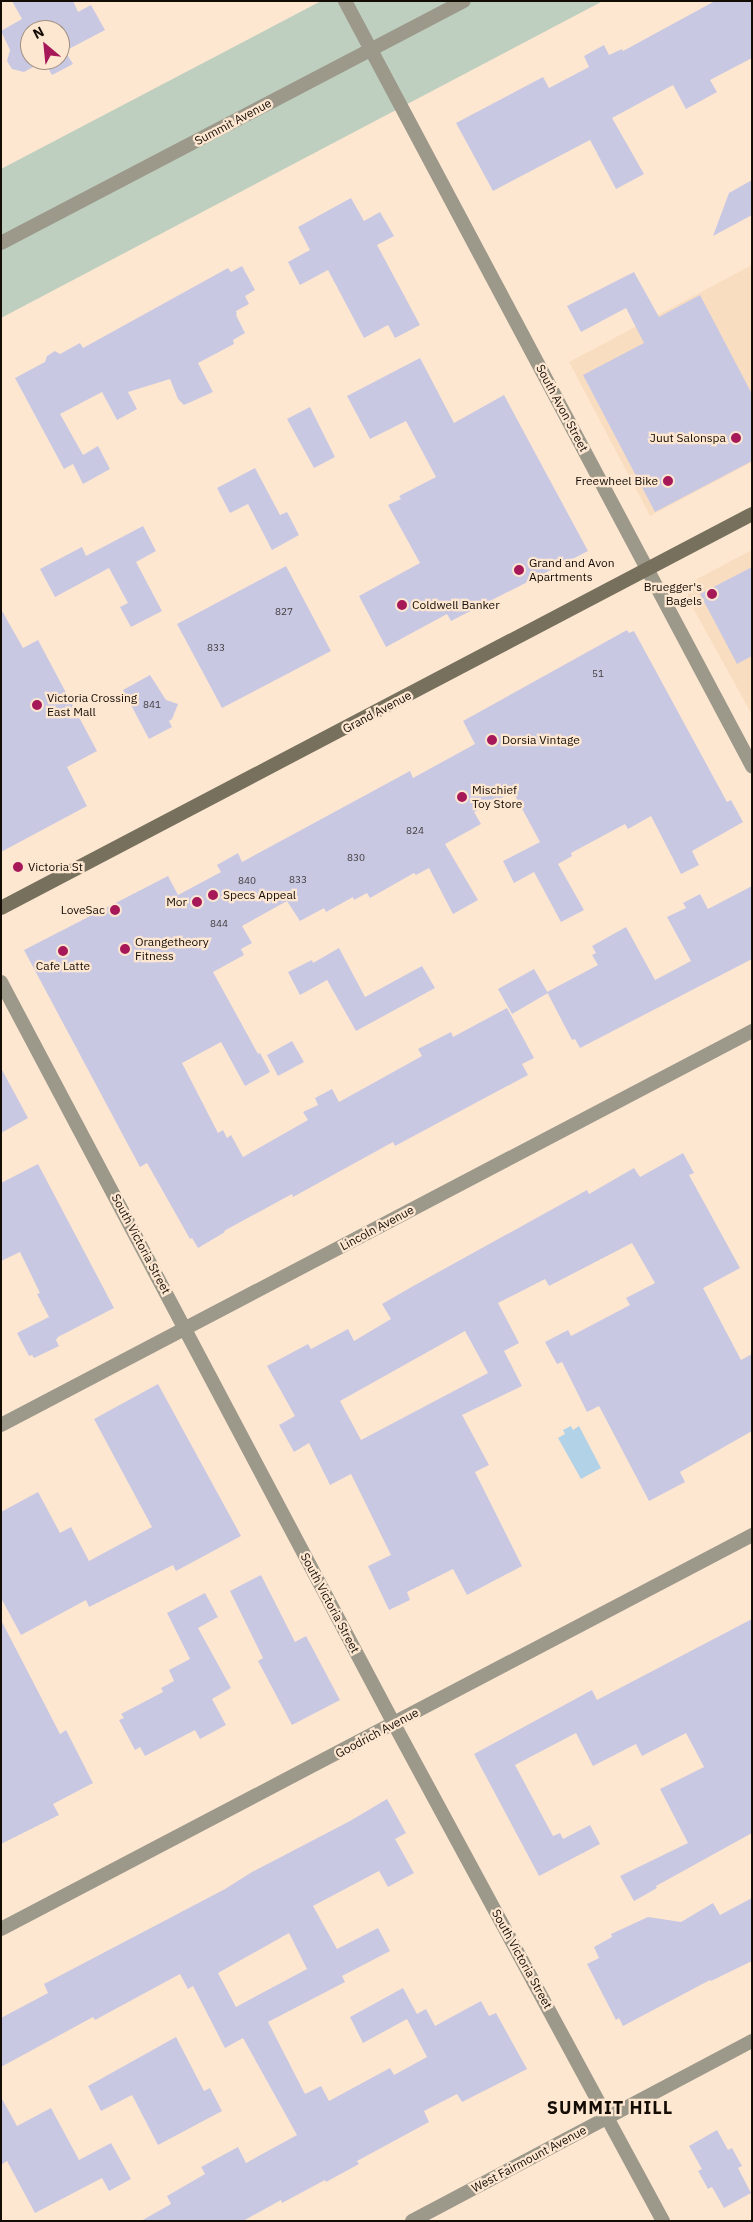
<!DOCTYPE html>
<html>
<head>
<meta charset="utf-8">
<style>
  body { margin:0 }
  #map { position:relative; width:753px; height:2222px; overflow:hidden; background:#fee7d1; font-family:"IBM Plex Sans",sans-serif }
  div>[style] { position:absolute }
  .built>* { inset:0; background:#f9ddc1 }
  .green>* { inset:0; background:#becfbf }
  .water>* { inset:0; background:#b2d2e7 }
  .building>* { inset:0; background:#c9c8e3 }
  .minor>* { height:14px; margin:-7px; padding:0 7px; transform-origin:7px; border-radius:7px; background:#9c988a }
  .tertiary>* { height:14px; margin:-7px; padding:0 7px; transform-origin:7px; border-radius:7px; background:#9c988a }
  .secondary>* { height:14px; margin:-7px; padding:0 7px; transform-origin:7px; border-radius:7px; background:#76705c }
  .dots>* { width:14px; height:14px; translate:-50% -50%; box-sizing:border-box; border:2px solid #fee7d1; border-radius:50% }
  span { translate:-50% -50%; white-space:nowrap; text-align:center; line-height:1.15; -webkit-text-stroke:4.5px #fee7d1; paint-order:stroke }
  .number-label { font-size:10px; color:#413c3d }
  .number-label span { -webkit-text-stroke-width:0 }
  .street-label { font-size:12px; color:#140d06 }
  .poi-label { font-size:12px; color:#140d06 }
  .right { translate:-100% -50%; text-align:right }
  .left { translate:0 -50%; text-align:left }
  .district-label { font-size:18px; color:#140d06; font-weight:700; letter-spacing:1px }
  .frame { position:absolute; inset:0; border:2px solid #140d06; pointer-events:none }
  .north { position:absolute; left:20px; top:20px; width:50px; height:50px; box-sizing:border-box; background:#fee7d1; border:1px solid #a09080; border-radius:50%; rotate:332deg; font-size:14px; font-weight:700; line-height:20px; text-align:center; color:#140d06 }
  .north::after { content:''; display:block; margin:auto; width:18px; height:22px; background:#a71858; clip-path:polygon(50% 0,100% 100%,50% 72%,0 100%) }
</style>
</head>
<body>
<div id="map">
  <div class="built">
    <i style="clip-path:polygon(752px 265px,752px 462px,650px 516px,569px 362px)"></i>
    <i style="clip-path:polygon(752px 550px,752px 715px,688px 599px,688px 592px,693px 581px)"></i>
  </div>
  <div class="green">
    <i style="clip-path:polygon(321px 1px,603px 1px,1px 318px,1px 169px)"></i>
  </div>
  <div class="water">
    <i style="clip-path:polygon(571px 1426px,573px 1430px,579px 1426px,601px 1468px,581px 1479px,558px 1438px,565px 1434px,563px 1430px)"></i>
  </div>
  <div class="building">
    <i style="clip-path:polygon(evenodd,12px 1px,73px 1px,78px 12px,91px 5px,105px 30px,65px 51px,73px 64px,52px 75px,44px 61px,24px 72px,12px 69px,7px 61px,10px 50px,1px 31px,22px 19px,12px 1px,30px 30px,60px 30px,60px 60px,30px 60px,30px 30px)"></i>
    <i style="clip-path:polygon(715px 1px,752px 1px,752px 58px,710px 80px,717px 92px,686px 109px,673px 85px,612px 118px,644px 174px,616px 189px,590px 140px,493px 191px,456px 123px,543px 77px,549px 88px,589px 67px,584px 56px,604px 45px,609px 55px,622px 49px,623px 51px)"></i>
    <i style="clip-path:polygon(752px 180px,752px 215px,713px 236px,729px 193px)"></i>
    <i style="clip-path:polygon(351px 198px,364px 221px,380px 212px,394px 236px,377px 245px,420px 325px,395px 338px,388px 325px,364px 338px,328px 270px,300px 285px,288px 262px,310px 250px,298px 227px)"></i>
    <i style="clip-path:polygon(242px 266px,255px 290px,245px 296px,249px 304px,236px 311px,237px 314px,236px 315px,245px 333px,233px 340px,234px 344px,198px 363px,213px 392px,184px 405px,178px 399px,170px 379px,128px 392px,137px 409px,117px 420px,102px 392px,60px 414px,83px 455px,98px 446px,110px 469px,83px 484px,73px 464px,64px 469px,15px 378px,45px 362px,47px 356px,55px 351px,60px 354px,80px 343px,83px 348px,228px 268px,231px 272px)"></i>
    <i style="clip-path:polygon(634px 272px,659px 317px,700px 295px,752px 394px,752px 461px,655px 512px,583px 375px,644px 343px,626px 308px,581px 332px,567px 306px)"></i>
    <i style="clip-path:polygon(420px 358px,454px 423px,504px 395px,588px 551px,451px 621px,447px 614px,386px 647px,359px 596px,420px 563px,388px 505px,401px 499px,399px 496px,436px 477px,406px 421px,370px 439px,347px 396px)"></i>
    <i style="clip-path:polygon(310px 407px,335px 457px,314px 468px,287px 419px)"></i>
    <i style="clip-path:polygon(255px 468px,280px 515px,287px 512px,299px 535px,272px 550px,248px 504px,230px 513px,217px 488px)"></i>
    <i style="clip-path:polygon(143px 526px,156px 551px,136px 562px,162px 611px,131px 627px,120px 607px,128px 603px,109px 568px,55px 597px,40px 569px,82px 547px,86px 556px)"></i>
    <i style="clip-path:polygon(286px 566px,331px 651px,222px 708px,177px 624px)"></i>
    <i style="clip-path:polygon(752px 567px,752px 656px,737px 664px,700px 594px)"></i>
    <i style="clip-path:polygon(1px 609px,23px 648px,38px 640px,97px 751px,67px 767px,87px 806px,1px 852px)"></i>
    <i style="clip-path:polygon(627px 630px,629px 633px,634px 631px,727px 802px,731px 800px,743px 822px,692px 851px,699px 865px,681px 874px,651px 816px,628px 829px,625px 824px,571px 853px,572px 856px,558px 864px,584px 910px,561px 922px,534px 872px,514px 883px,503px 861px,540px 842px,513px 792px,474px 812px,481px 824px,445px 844px,478px 900px,453px 914px,429px 868px,416px 875px,414px 873px,370px 898px,367px 893px,354px 900px,353px 897px,326px 912px,324px 908px,300px 921px,287px 901px,242px 926px,252px 943px,241px 949px,244px 955px,213px 972px,258px 1054px,260px 1053px,270px 1072px,245px 1086px,221px 1042px,182px 1063px,218px 1133px,223px 1130px,227px 1138px,231px 1135px,243px 1157px,308px 1120px,303px 1112px,318px 1105px,315px 1098px,332px 1089px,339px 1102px,422px 1056px,418px 1049px,451px 1032px,453px 1037px,507px 1008px,534px 1058px,522px 1064px,528px 1075px,395px 1146px,393px 1142px,293px 1197px,292px 1194px,224px 1231px,225px 1232px,198px 1248px,192px 1238px,190px 1239px,147px 1163px,140px 1167px,24px 950px,168px 876px,178px 895px,221px 872px,217px 865px,238px 853px,242px 862px,410px 771px,413px 778px,475px 744px,463px 721px)"></i>
    <i style="clip-path:polygon(150px 675px,166px 700px,178px 704px,172px 719px,169px 721px,172px 727px,149px 739px,123px 690px)"></i>
    <i style="clip-path:polygon(752px 886px,752px 959px,580px 1048px,575px 1039px,572px 1040px,547px 992px,598px 965px,592px 955px,596px 953px,592px 946px,626px 927px,655px 980px,691px 961px,667px 917px,686px 908px,683px 903px,700px 894px,708px 909px)"></i>
    <i style="clip-path:polygon(339px 948px,365px 997px,422px 966px,435px 988px,356px 1031px,327px 980px,300px 995px,288px 972px,312px 960px,313px 963px)"></i>
    <i style="clip-path:polygon(534px 969px,548px 993px,512px 1014px,498px 989px)"></i>
    <i style="clip-path:polygon(292px 1041px,304px 1062px,278px 1076px,267px 1055px)"></i>
    <i style="clip-path:polygon(1px 1068px,28px 1118px,1px 1133px)"></i>
    <i style="clip-path:polygon(evenodd,683px 1153px,694px 1173px,689px 1175px,740px 1268px,703px 1288px,741px 1360px,752px 1354px,752px 1431px,680px 1472px,685px 1482px,649px 1501px,599px 1406px,587px 1412px,562px 1362px,557px 1364px,545px 1342px,568px 1330px,571px 1336px,630px 1305px,626px 1298px,655px 1283px,632px 1243px,549px 1286px,545px 1279px,498px 1303px,519px 1343px,504px 1351px,522px 1386px,462px 1415px,489px 1465px,475px 1472px,522px 1566px,467px 1595px,453px 1569px,407px 1592px,410px 1600px,389px 1610px,368px 1566px,391px 1555px,351px 1474px,330px 1485px,309px 1443px,294px 1452px,279px 1425px,295px 1416px,267px 1366px,308px 1344px,311px 1349px,348px 1329px,354px 1341px,391px 1319px,382px 1304px,415px 1285px,587px 1190px,589px 1194px,634px 1168px,640px 1177px,683px 1153px,465px 1331px,488px 1373px,361px 1440px,340px 1401px,465px 1331px)"></i>
    <i style="clip-path:polygon(38px 1164px,114px 1308px,58px 1337px,56px 1340px,59px 1346px,34px 1358px,32px 1355px,29px 1356px,17px 1333px,49px 1317px,37px 1294px,40px 1293px,20px 1252px,1px 1261px,1px 1183px)"></i>
    <i style="clip-path:polygon(158px 1384px,241px 1536px,176px 1571px,173px 1565px,89px 1607px,86px 1600px,21px 1635px,1px 1598px,1px 1512px,38px 1492px,60px 1533px,71px 1527px,89px 1561px,152px 1527px,94px 1419px)"></i>
    <i style="clip-path:polygon(261px 1575px,295px 1642px,306px 1636px,340px 1700px,292px 1725px,258px 1661px,263px 1658px,230px 1591px)"></i>
    <i style="clip-path:polygon(205px 1593px,218px 1617px,198px 1628px,231px 1688px,212px 1699px,226px 1725px,200px 1739px,195px 1730px,145px 1756px,140px 1747px,135px 1750px,119px 1720px,124px 1718px,121px 1714px,163px 1692px,161px 1688px,174px 1681px,169px 1670px,190px 1659px,167px 1613px)"></i>
    <i style="clip-path:polygon(752px 1619px,752px 1833px,656px 1886px,657px 1888px,634px 1901px,620px 1876px,688px 1843px,660px 1789px,704px 1767px,686px 1733px,642px 1756px,636px 1744px,593px 1766px,576px 1733px,515px 1765px,553px 1836px,560px 1833px,563px 1839px,590px 1825px,600px 1844px,539px 1876px,474px 1754px,592px 1690px,597px 1700px)"></i>
    <i style="clip-path:polygon(1px 1620px,60px 1734px,66px 1730px,93px 1783px,53px 1804px,59px 1815px,1px 1844px)"></i>
    <i style="clip-path:polygon(evenodd,387px 1799px,406px 1833px,395px 1839px,414px 1873px,388px 1887px,379px 1871px,313px 1906px,337px 1949px,378px 1928px,390px 1951px,342px 1976px,345px 1982px,268px 2022px,305px 2094px,321px 2086px,329px 2101px,390px 2068px,394px 2075px,427px 2057px,407px 2019px,363px 2043px,350px 2017px,403px 1988px,417px 2014px,426px 2009px,435px 2026px,481px 2001px,489px 2016px,496px 2013px,527px 2069px,462px 2102px,457px 2094px,424px 2111px,429px 2122px,357px 2161px,359px 2164px,326px 2182px,325px 2180px,282px 2203px,281px 2200px,243px 2221px,141px 2221px,171px 2204px,167px 2196px,205px 2174px,201px 2167px,238px 2147px,246px 2163px,297px 2135px,243px 2038px,225px 2048px,193px 1986px,188px 1989px,180px 1974px,95px 2020px,93px 2017px,1px 2067px,1px 2018px,48px 1993px,44px 1984px,225px 1889px,252px 1872px,350px 1821px,387px 1799px,289px 1933px,307px 1969px,236px 2007px,218px 1973px,289px 1933px)"></i>
    <i style="clip-path:polygon(752px 1898px,752px 1961px,711px 1981px,710px 1980px,623px 2026px,619px 2018px,616px 2020px,587px 1964px,599px 1958px,594px 1947px,612px 1937px,611px 1934px,648px 1917px,681px 1922px,713px 1903px,720px 1915px)"></i>
    <i style="clip-path:polygon(176px 2037px,204px 2091px,210px 2088px,222px 2111px,158px 2145px,132px 2095px,101px 2111px,88px 2086px)"></i>
    <i style="clip-path:polygon(1px 2097px,17px 2126px,51px 2108px,79px 2160px,111px 2143px,131px 2179px,109px 2191px,102px 2178px,35px 2213px,7px 2161px,1px 2165px)"></i>
    <i style="clip-path:polygon(717px 2130px,728px 2150px,732px 2148px,742px 2166px,738px 2168px,751px 2193px,724px 2208px,712px 2187px,708px 2189px,698px 2171px,702px 2169px,689px 2146px)"></i>
  </div>
  <div class="minor">
    <i style="left:345px;top:1px;width:867px;rotate:61.99deg"></i>
    <i style="left:1px;top:1425px;width:848px;rotate:-27.68deg"></i>
    <i style="left:1px;top:1929px;width:848px;rotate:-27.68deg"></i>
    <i style="left:412px;top:2221px;width:385px;rotate:-27.9deg"></i>
  </div>
  <div class="tertiary">
    <i style="left:1px;top:243px;width:522px;rotate:-27.6deg"></i>
    <i style="left:1px;top:982px;width:840px;rotate:62.09deg"></i>
    <i style="left:394px;top:1724px;width:565px;rotate:61.58deg"></i>
  </div>
  <div class="secondary">
    <i style="left:1px;top:908px;width:848px;rotate:-27.68deg"></i>
  </div>
  <div class="dots">
    <i style="left:736px;top:438px;background:#a71858"></i>
    <i style="left:668px;top:481px;background:#a71858"></i>
    <i style="left:519px;top:570px;background:#a71858"></i>
    <i style="left:712px;top:594px;background:#a71858"></i>
    <i style="left:402px;top:605px;background:#a71858"></i>
    <i style="left:37px;top:705px;background:#a71858"></i>
    <i style="left:492px;top:740px;background:#a71858"></i>
    <i style="left:462px;top:797px;background:#a71858"></i>
    <i style="left:18px;top:867px;background:#a71858"></i>
    <i style="left:213px;top:895px;background:#a71858"></i>
    <i style="left:197px;top:902px;background:#a71858"></i>
    <i style="left:115px;top:910px;background:#a71858"></i>
    <i style="left:125px;top:949px;background:#a71858"></i>
    <i style="left:63px;top:951px;background:#a71858"></i>
  </div>
  <div class="number-label">
    <span style="left:284px;top:612px">827</span>
    <span style="left:216px;top:648px">833</span>
    <span style="left:598px;top:674px">51</span>
    <span style="left:152px;top:705px">841</span>
    <span style="left:415px;top:831px">824</span>
    <span style="left:356px;top:858px">830</span>
    <span style="left:298px;top:880px">833</span>
    <span style="left:247px;top:881px">840</span>
    <span style="left:219px;top:924px">844</span>
  </div>
  <div class="street-label">
    <span style="left:233px;top:122px;rotate:-28deg">Summit Avenue</span>
    <span style="left:562px;top:408px;rotate:62deg">South Avon Street</span>
    <span style="left:377px;top:712px;rotate:-28deg">Grand Avenue</span>
    <span style="left:377px;top:1228px;rotate:-28deg">Lincoln Avenue</span>
    <span style="left:141px;top:1244px;rotate:62deg">South Victoria Street</span>
    <span style="left:330px;top:1603px;rotate:62deg">South Victoria Street</span>
    <span style="left:377px;top:1733px;rotate:-28deg">Goodrich Avenue</span>
    <span style="left:522px;top:1959px;rotate:61deg">South Victoria Street</span>
    <span style="left:529px;top:2159px;rotate:-28deg">West Fairmount Avenue</span>
  </div>
  <div class="poi-label">
    <span class="right" style="left:726px;top:438px">Juut Salonspa</span>
    <span class="right" style="left:658px;top:481px">Freewheel Bike</span>
    <span class="left" style="left:529px;top:570px">Grand and Avon<br>Apartments</span>
    <span class="right" style="left:702px;top:594px">Bruegger's<br>Bagels</span>
    <span class="left" style="left:412px;top:605px">Coldwell Banker</span>
    <span class="left" style="left:47px;top:705px">Victoria Crossing<br>East Mall</span>
    <span class="left" style="left:502px;top:740px">Dorsia Vintage</span>
    <span class="left" style="left:472px;top:797px">Mischief<br>Toy Store</span>
    <span class="left" style="left:28px;top:867px">Victoria St</span>
    <span class="left" style="left:223px;top:895px">Specs Appeal</span>
    <span class="right" style="left:187px;top:902px">Mor</span>
    <span class="right" style="left:105px;top:910px">LoveSac</span>
    <span class="left" style="left:135px;top:949px">Orangetheory<br>Fitness</span>
    <span style="left:63px;top:966px">Cafe Latte</span>
  </div>
  <div class="district-label">
    <span style="left:610px;top:2108px">SUMMIT HILL</span>
  </div>
  <div class="frame"></div>
  <div class="north">N</div>
</div>
</body>
</html>
